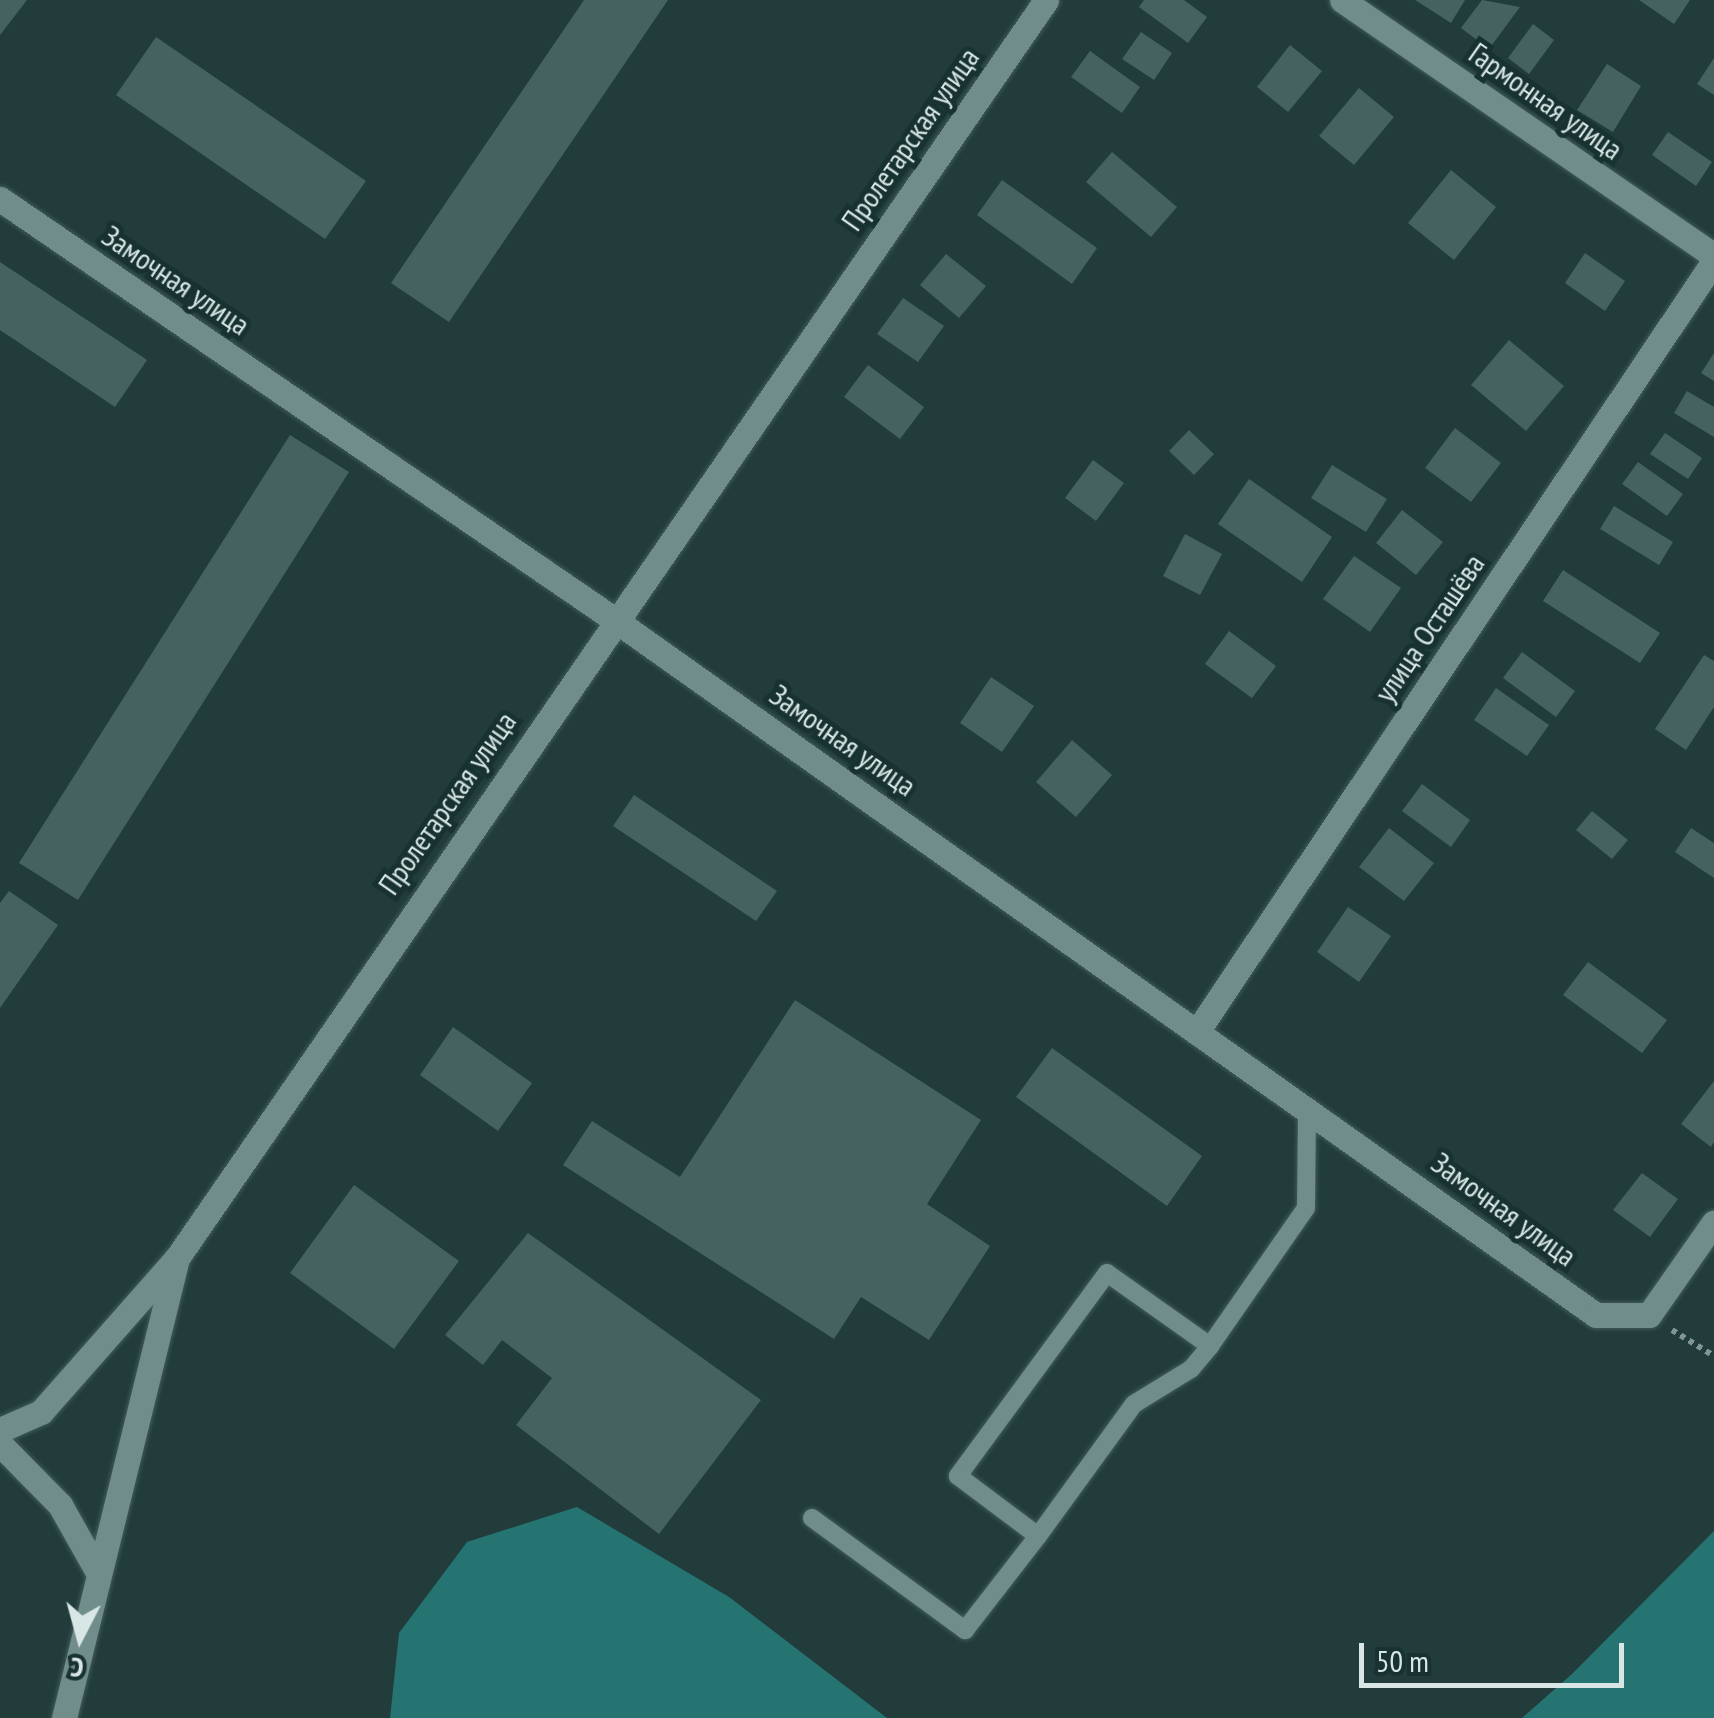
<!DOCTYPE html>
<html>
<head>
<meta charset="utf-8">
<style>
  body { margin:0 }
  #map { position:relative; width:1714px; height:1718px; overflow:hidden; background:#213c3b; font-family:"PT Sans Narrow",sans-serif }
  div>[style] { position:absolute }
  .forest>* { inset:0; background:#267471 }
  .building>* { inset:0; background:#456160 }
  .path>* { height:6px; margin-top:-3px; transform-origin:0; background:repeating-linear-gradient(90deg,#819594 0 5px,transparent 0 10px) }
  .roads { filter:drop-shadow(0 0 2px #425a59) drop-shadow(0 0 2px #425a59) }
  .lane>* { height:18px; margin:-9px; padding:0 9px; transform-origin:9px; border-radius:9px; background:#708d8b }
  .street>* { height:25px; margin:-12.5px; padding:0 12.5px; transform-origin:12.5px; border-radius:12.5px; background:#708d8b }
  .secondary>* { height:25px; margin:-12.5px; padding:0 12.5px; transform-origin:12.5px; border-radius:12.5px; background:#708d8b }
  span { translate:-50% -50%; white-space:nowrap; text-align:center; line-height:1.15; -webkit-text-stroke:10px #173230; paint-order:stroke }
  .street-label { font-size:30px; color:#d8e7e6 }
  .north { position:absolute; left:30px; top:1588px; width:100px; height:100px; -webkit-text-stroke:8px #173230; paint-order:stroke; rotate:186deg; font-size:28px; font-weight:700; line-height:40px; text-align:center; color:#d8e7e6 }
  .north::after { content:''; display:block; margin:auto; width:35px; height:45px; background:#d8e7e6; clip-path:polygon(50% 0,100% 100%,50% 72%,0 100%) }
  .scale { position:absolute; left:1359px; top:1643px; width:265px; height:45px; box-sizing:border-box; border:5px solid #d8e7e6; border-top:0; padding-left:12px; font-size:30px; line-height:35px; white-space:nowrap; color:#d8e7e6; -webkit-text-stroke:8px #173230; paint-order:stroke }
</style>
</head>
<body>
<div id="map">
  <div class="forest">
    <i style="clip-path:polygon(577px 1507px,729px 1597px,887px 1718px,390px 1718px,399px 1633px,467px 1542px)"></i>
    <i style="clip-path:polygon(1714px 1531px,1714px 1718px,1522px 1718px,1572px 1674px)"></i>
  </div>
  <div class="building">
    <i style="clip-path:polygon(0 0,27px 0,0 35px)"></i>
    <i style="clip-path:polygon(584px 0,668px 0,449px 322px,391px 283px)"></i>
    <i style="clip-path:polygon(1144px 0,1184px 0,1207px 17px,1188px 43px,1139px 7px)"></i>
    <i style="clip-path:polygon(1415px 0,1465px 0,1451px 23px)"></i>
    <i style="clip-path:polygon(1482px 0,1520px 7px,1489px 49px,1461px 28px)"></i>
    <i style="clip-path:polygon(1639px 0,1690px 0,1674px 24px)"></i>
    <i style="clip-path:polygon(1533px 24px,1554px 40px,1529px 74px,1508px 58px)"></i>
    <i style="clip-path:polygon(1141px 32px,1172px 53px,1154px 80px,1122px 59px)"></i>
    <i style="clip-path:polygon(156px 37px,366px 181px,325px 239px,116px 95px)"></i>
    <i style="clip-path:polygon(1290px 45px,1322px 71px,1288px 112px,1257px 87px)"></i>
    <i style="clip-path:polygon(1090px 51px,1140px 87px,1122px 113px,1071px 77px)"></i>
    <i style="clip-path:polygon(1714px 58px,1714px 95px,1697px 84px)"></i>
    <i style="clip-path:polygon(1607px 64px,1641px 86px,1613px 132px,1577px 110px)"></i>
    <i style="clip-path:polygon(1359px 88px,1394px 117px,1354px 165px,1319px 136px)"></i>
    <i style="clip-path:polygon(1668px 132px,1712px 162px,1696px 186px,1652px 155px)"></i>
    <i style="clip-path:polygon(1112px 152px,1177px 207px,1151px 237px,1086px 182px)"></i>
    <i style="clip-path:polygon(1451px 170px,1496px 207px,1454px 260px,1408px 223px)"></i>
    <i style="clip-path:polygon(1002px 180px,1097px 248px,1072px 284px,977px 215px)"></i>
    <i style="clip-path:polygon(1585px 253px,1625px 281px,1605px 311px,1565px 283px)"></i>
    <i style="clip-path:polygon(946px 254px,986px 286px,959px 318px,920px 285px)"></i>
    <i style="clip-path:polygon(0 262px,147px 360px,115px 407px,0 330px)"></i>
    <i style="clip-path:polygon(903px 298px,944px 326px,918px 362px,877px 334px)"></i>
    <i style="clip-path:polygon(1509px 340px,1564px 386px,1526px 431px,1471px 385px)"></i>
    <i style="clip-path:polygon(1714px 353px,1714px 381px,1701px 373px)"></i>
    <i style="clip-path:polygon(868px 365px,924px 407px,900px 439px,844px 397px)"></i>
    <i style="clip-path:polygon(1687px 391px,1714px 407px,1714px 437px,1674px 413px)"></i>
    <i style="clip-path:polygon(1455px 428px,1501px 463px,1471px 502px,1425px 468px)"></i>
    <i style="clip-path:polygon(1189px 430px,1214px 454px,1194px 475px,1169px 451px)"></i>
    <i style="clip-path:polygon(1665px 433px,1702px 458px,1688px 479px,1650px 454px)"></i>
    <i style="clip-path:polygon(290px 435px,349px 472px,78px 900px,19px 863px)"></i>
    <i style="clip-path:polygon(1093px 460px,1124px 483px,1096px 521px,1065px 498px)"></i>
    <i style="clip-path:polygon(1638px 462px,1683px 494px,1667px 516px,1622px 484px)"></i>
    <i style="clip-path:polygon(1332px 465px,1387px 499px,1366px 532px,1311px 498px)"></i>
    <i style="clip-path:polygon(1249px 479px,1332px 537px,1302px 582px,1218px 524px)"></i>
    <i style="clip-path:polygon(1614px 506px,1673px 542px,1659px 565px,1600px 529px)"></i>
    <i style="clip-path:polygon(1402px 510px,1443px 542px,1416px 575px,1376px 543px)"></i>
    <i style="clip-path:polygon(1185px 534px,1222px 554px,1200px 595px,1163px 576px)"></i>
    <i style="clip-path:polygon(1354px 556px,1401px 588px,1370px 632px,1323px 599px)"></i>
    <i style="clip-path:polygon(1563px 570px,1660px 633px,1640px 663px,1543px 601px)"></i>
    <i style="clip-path:polygon(1229px 631px,1276px 666px,1252px 698px,1205px 664px)"></i>
    <i style="clip-path:polygon(1522px 652px,1575px 691px,1556px 717px,1503px 678px)"></i>
    <i style="clip-path:polygon(1704px 655px,1714px 661px,1714px 707px,1686px 750px,1655px 729px)"></i>
    <i style="clip-path:polygon(991px 677px,1034px 706px,1002px 752px,960px 723px)"></i>
    <i style="clip-path:polygon(1496px 688px,1549px 725px,1527px 756px,1474px 720px)"></i>
    <i style="clip-path:polygon(1072px 740px,1112px 775px,1076px 817px,1036px 782px)"></i>
    <i style="clip-path:polygon(1422px 784px,1470px 820px,1451px 847px,1402px 811px)"></i>
    <i style="clip-path:polygon(634px 795px,777px 891px,756px 921px,613px 826px)"></i>
    <i style="clip-path:polygon(1592px 811px,1628px 840px,1612px 859px,1576px 830px)"></i>
    <i style="clip-path:polygon(1389px 828px,1434px 863px,1404px 901px,1359px 867px)"></i>
    <i style="clip-path:polygon(1691px 828px,1714px 843px,1714px 878px,1675px 852px)"></i>
    <i style="clip-path:polygon(9px 891px,58px 925px,0 1008px,0 903px)"></i>
    <i style="clip-path:polygon(1348px 907px,1391px 936px,1359px 982px,1317px 952px)"></i>
    <i style="clip-path:polygon(1588px 962px,1667px 1020px,1642px 1053px,1563px 995px)"></i>
    <i style="clip-path:polygon(795px 1000px,981px 1120px,927px 1204px,990px 1246px,929px 1340px,861px 1297px,834px 1339px,563px 1165px,592px 1121px,680px 1177px)"></i>
    <i style="clip-path:polygon(453px 1027px,532px 1083px,498px 1131px,420px 1075px)"></i>
    <i style="clip-path:polygon(1052px 1048px,1202px 1156px,1167px 1206px,1016px 1097px)"></i>
    <i style="clip-path:polygon(1714px 1081px,1714px 1142px,1711px 1147px,1681px 1124px)"></i>
    <i style="clip-path:polygon(1642px 1173px,1678px 1199px,1650px 1237px,1613px 1210px)"></i>
    <i style="clip-path:polygon(354px 1185px,459px 1261px,394px 1349px,290px 1273px)"></i>
    <i style="clip-path:polygon(528px 1233px,761px 1400px,659px 1534px,516px 1425px,552px 1378px,502px 1340px,483px 1365px,445px 1335px)"></i>
  </div>
  <div class="path">
    <i style="left:1672px;top:1330px;width:49px;rotate:31.8deg"></i>
  </div>
  <div class="roads">
    <div class="lane">
      <i style="left:1210px;top:1346px;width:126px;rotate:-144.7deg"></i>
      <i style="left:1107px;top:1273px;width:252px;rotate:126.3deg"></i>
      <i style="left:958px;top:1476px;width:100px;rotate:36.9deg"></i>
      <i style="left:1038px;top:1536px;width:163px;rotate:-54deg"></i>
      <i style="left:1134px;top:1404px;width:67px;rotate:-31.6deg"></i>
      <i style="left:1191px;top:1369px;width:30px;rotate:-50deg"></i>
      <i style="left:1210px;top:1346px;width:168px;rotate:-55.2deg"></i>
      <i style="left:1306px;top:1208px;width:100px;rotate:-89.4deg"></i>
      <i style="left:812px;top:1518px;width:190px;rotate:36.2deg"></i>
      <i style="left:965px;top:1630px;width:119px;rotate:-52.2deg"></i>
    </div>
    <div class="street">
      <i style="left:1342px;top:0;width:452px;rotate:34.5deg"></i>
      <i style="left:0;top:199px;width:745px;rotate:34.39deg"></i>
      <i style="left:615px;top:620px;width:1202px;rotate:35.32deg"></i>
      <i style="left:1596px;top:1315px;width:53px"></i>
      <i style="left:1649px;top:1315px;width:113px;rotate:-55deg"></i>
      <i style="left:1198px;top:1030px;width:926px;rotate:-56.14deg"></i>
    </div>
    <div class="secondary">
      <i style="left:0;top:1430px;width:45px;rotate:-23.7deg"></i>
      <i style="left:41px;top:1412px;width:205px;rotate:-48.6deg"></i>
      <i style="left:0;top:1444px;width:86px;rotate:45.5deg"></i>
      <i style="left:60px;top:1505px;width:73px;rotate:60.6deg"></i>
      <i style="left:64px;top:1718px;width:474px;rotate:-76.2deg"></i>
      <i style="left:177px;top:1258px;width:1529px;rotate:-55.36deg"></i>
    </div>
  </div>
  <div class="street-label">
    <span style="left:1546px;top:101px;rotate:35deg">Гармонная улица</span>
    <span style="left:910px;top:139px;rotate:-55deg">Пролетарская улица</span>
    <span style="left:176px;top:280px;rotate:34deg">Замочная улица</span>
    <span style="left:1429px;top:628px;rotate:-56deg">улица Осташёва</span>
    <span style="left:843px;top:740px;rotate:35deg">Замочная улица</span>
    <span style="left:447px;top:803px;rotate:-55deg">Пролетарская улица</span>
    <span style="left:1504px;top:1209px;rotate:36deg">Замочная улица</span>
  </div>
  <div class="north">С</div>
  <div class="scale">50 m</div>
</div>
</body>
</html>
